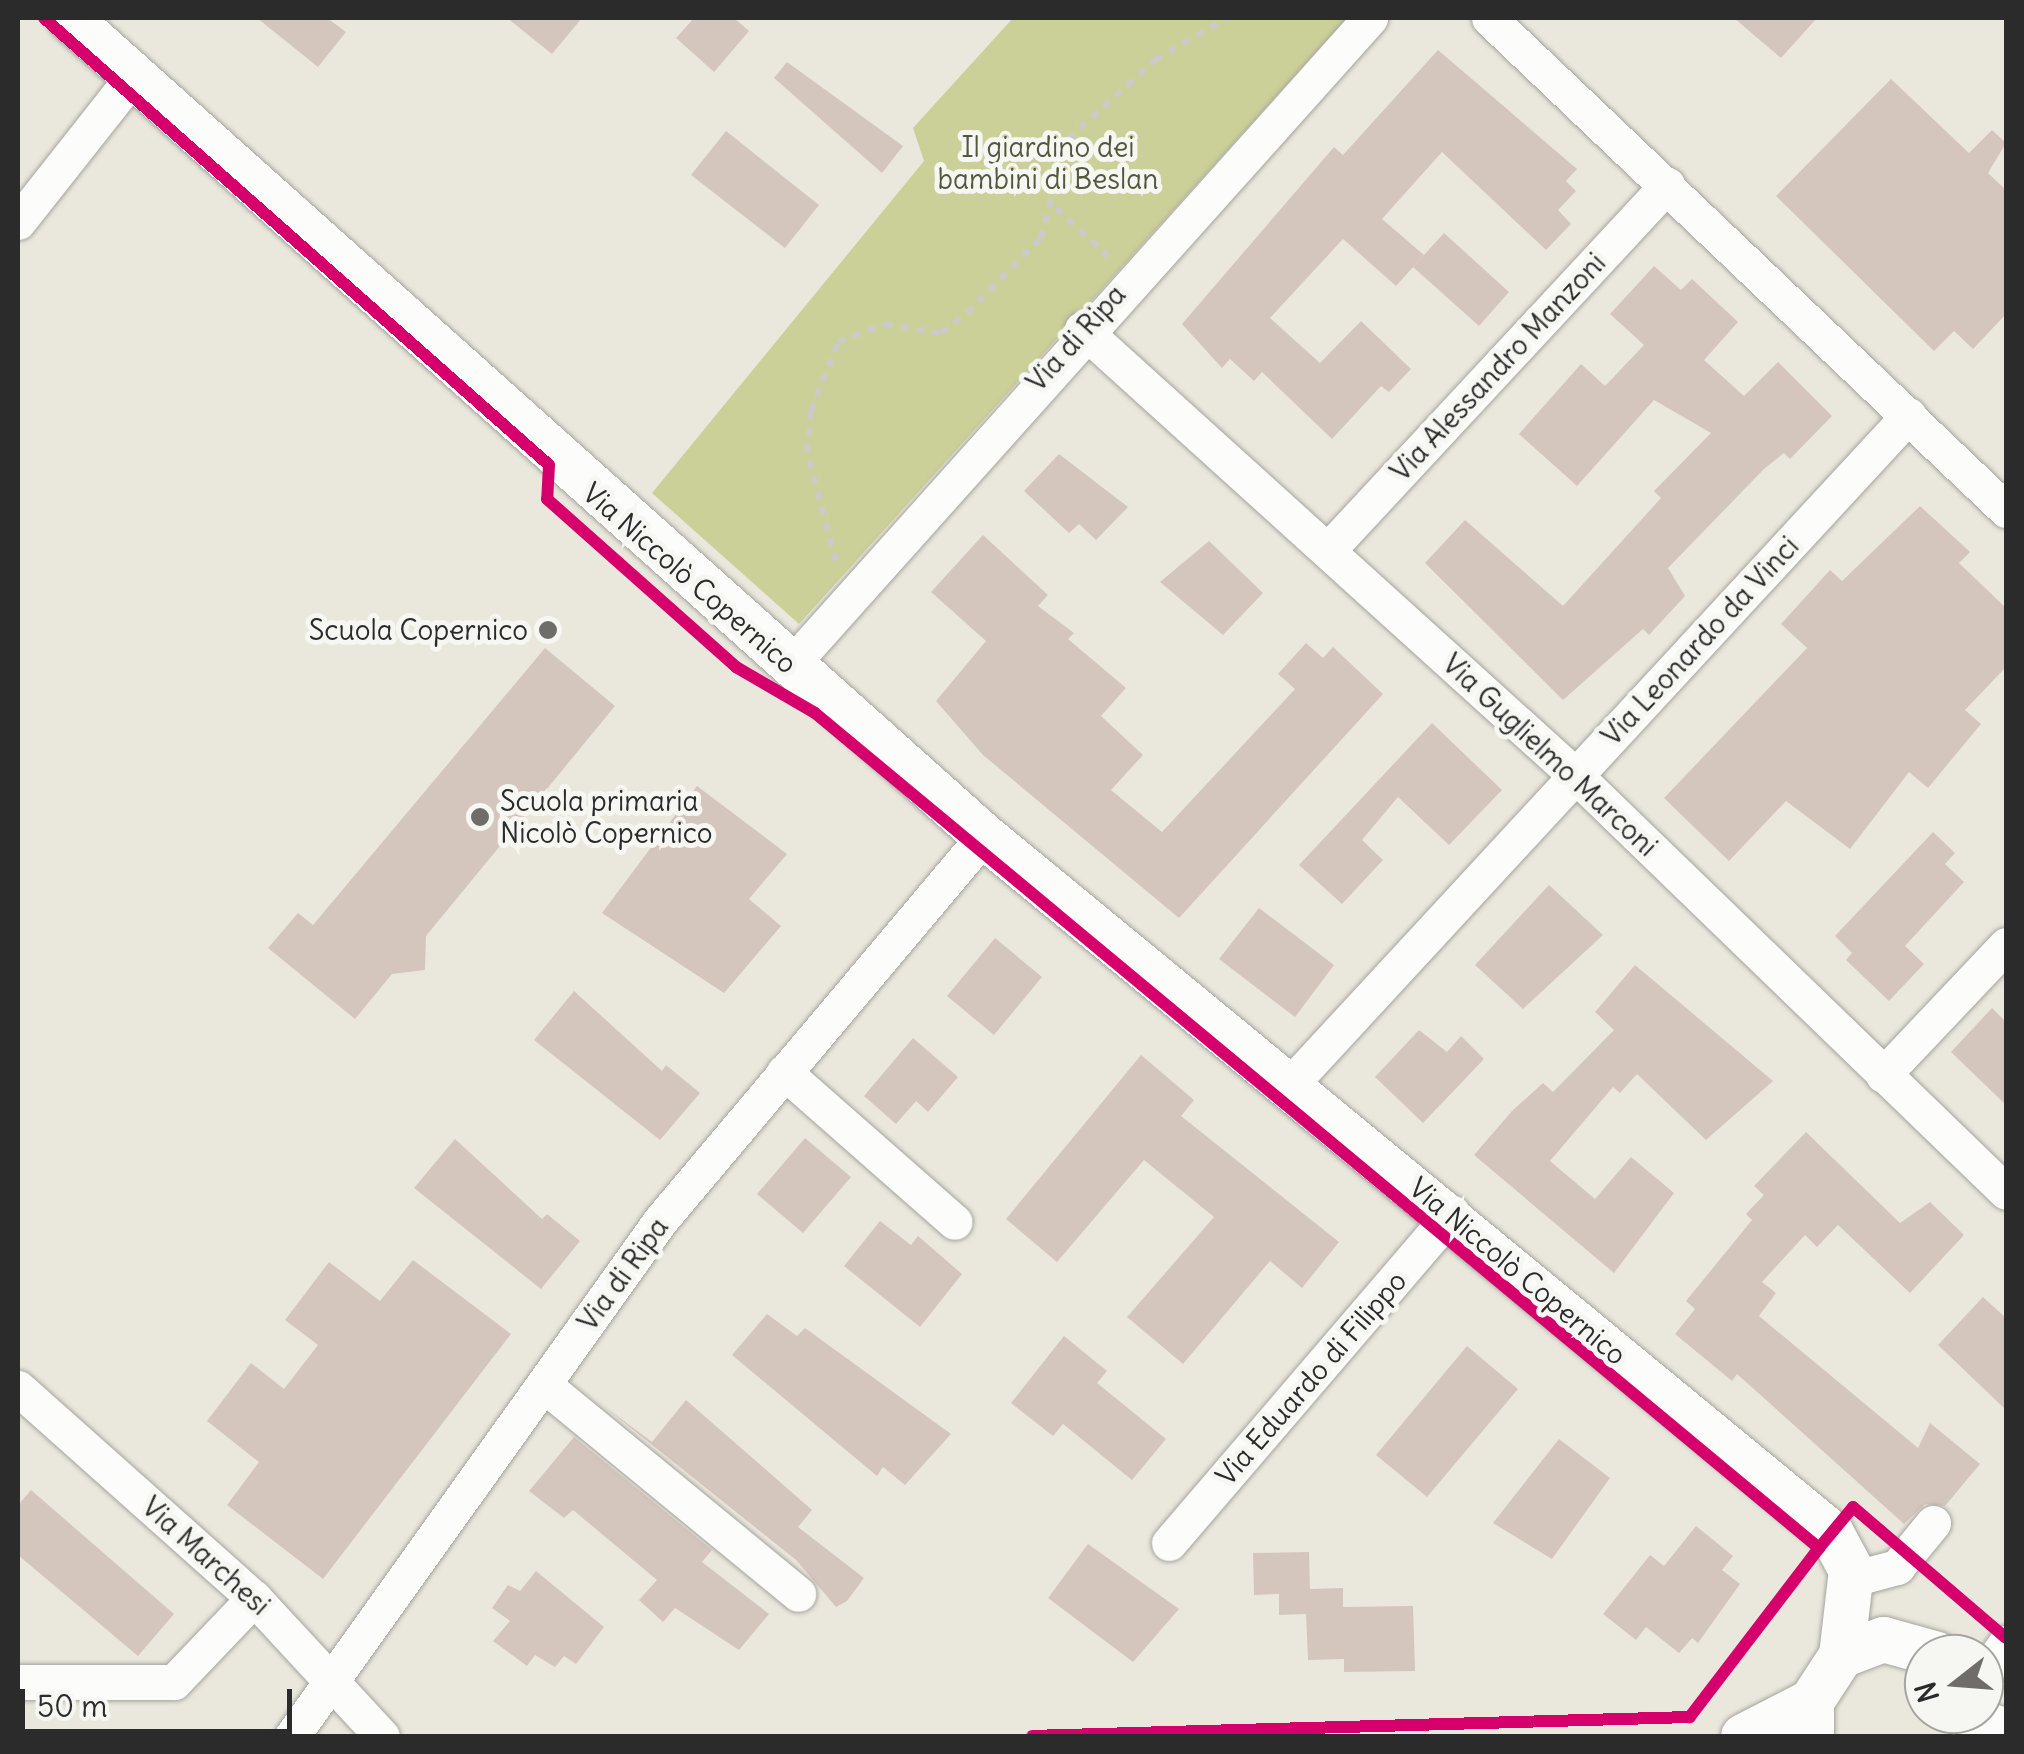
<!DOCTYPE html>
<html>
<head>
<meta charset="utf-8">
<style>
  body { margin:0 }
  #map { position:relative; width:2024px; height:1754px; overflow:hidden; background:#eae8dd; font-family:Delius,sans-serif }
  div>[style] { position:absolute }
  .green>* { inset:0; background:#cbd098 }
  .building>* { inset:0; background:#d5c6bd }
  .path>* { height:6px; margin-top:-3px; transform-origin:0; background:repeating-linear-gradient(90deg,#cbcac8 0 8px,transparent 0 16px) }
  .roads { filter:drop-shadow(0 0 2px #a5a49e) drop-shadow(0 0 2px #a5a49e) }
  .minor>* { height:35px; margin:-17.5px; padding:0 17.5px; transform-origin:17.5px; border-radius:17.5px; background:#fcfcfa }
  .major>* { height:45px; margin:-22.5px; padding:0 22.5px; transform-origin:22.5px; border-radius:22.5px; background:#fcfcfa }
  .cycleway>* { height:12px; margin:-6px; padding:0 6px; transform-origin:6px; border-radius:6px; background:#d6006c }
  .dots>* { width:28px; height:28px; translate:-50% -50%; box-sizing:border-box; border:5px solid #f6f6f2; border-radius:50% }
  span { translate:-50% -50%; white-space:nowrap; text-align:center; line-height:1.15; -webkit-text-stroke:10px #f6f6f2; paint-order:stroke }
  .park-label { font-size:28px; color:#53573b }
  .street-label { font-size:28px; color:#2b2b2b }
  .poi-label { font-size:28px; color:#2b2b2b }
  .right { translate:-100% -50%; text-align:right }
  .left { translate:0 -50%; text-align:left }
  .frame { position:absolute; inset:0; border:20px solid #2b2b2b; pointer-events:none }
  .north { position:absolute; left:1904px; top:1634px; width:100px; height:100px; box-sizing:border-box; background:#f6f6f2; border:2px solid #a5a5a2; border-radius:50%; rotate:253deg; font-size:28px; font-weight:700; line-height:40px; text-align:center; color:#2b2b2b }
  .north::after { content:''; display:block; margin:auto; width:35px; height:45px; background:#6e6d69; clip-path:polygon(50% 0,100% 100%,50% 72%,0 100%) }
  .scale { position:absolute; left:20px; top:1689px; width:272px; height:45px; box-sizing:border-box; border:5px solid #2b2b2b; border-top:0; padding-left:12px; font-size:30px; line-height:35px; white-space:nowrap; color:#2b2b2b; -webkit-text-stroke:8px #f6f6f2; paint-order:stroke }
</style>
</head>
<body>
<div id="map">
  <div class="green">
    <i style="clip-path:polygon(1013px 18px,1347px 18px,799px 624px,652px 493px,924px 161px,913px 128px)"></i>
  </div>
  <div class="building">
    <i style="clip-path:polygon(257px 18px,327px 18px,346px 32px,318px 67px)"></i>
    <i style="clip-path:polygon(507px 18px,582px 18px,552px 54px)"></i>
    <i style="clip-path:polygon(694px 18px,734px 18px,749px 31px,714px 72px,676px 38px)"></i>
    <i style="clip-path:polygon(1734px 18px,1817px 18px,1781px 58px)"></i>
    <i style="clip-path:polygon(1438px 50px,1577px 169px,1566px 181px,1576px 191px,1558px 210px,1571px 224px,1546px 250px,1442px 152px,1382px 219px,1424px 255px,1396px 286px,1343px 239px,1270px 318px,1320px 363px,1361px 321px,1411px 369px,1389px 392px,1381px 386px,1332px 439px,1262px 372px,1254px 381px,1230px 359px,1222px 368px,1182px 324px,1334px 147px,1343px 155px)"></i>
    <i style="clip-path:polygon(787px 62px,903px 146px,882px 173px,774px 78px)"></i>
    <i style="clip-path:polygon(1891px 79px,1969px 153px,1992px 130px,2006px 143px,1988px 173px,2006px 190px,2006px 314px,1973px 349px,1954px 331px,1934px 351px,1776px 196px)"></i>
    <i style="clip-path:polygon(726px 131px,819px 205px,785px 248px,691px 175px)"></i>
    <i style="clip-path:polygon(1444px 233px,1509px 292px,1479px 326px,1413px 267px)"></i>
    <i style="clip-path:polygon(1654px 266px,1681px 290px,1692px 279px,1738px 322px,1704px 360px,1744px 396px,1778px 362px,1832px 416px,1790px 459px,1784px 453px,1764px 469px,1668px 568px,1685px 596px,1649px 635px,1643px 629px,1563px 700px,1425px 563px,1465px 520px,1563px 606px,1661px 498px,1654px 491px,1711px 433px,1654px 400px,1577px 486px,1519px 434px,1581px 364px,1605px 386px,1644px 345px,1610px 314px)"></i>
    <i style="clip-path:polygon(1059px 454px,1128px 507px,1096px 540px,1079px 524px,1069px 533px,1024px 491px)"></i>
    <i style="clip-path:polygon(1920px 506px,1970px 552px,1959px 563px,2006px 608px,2006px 667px,1965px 710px,1981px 724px,1928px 788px,1909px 772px,1850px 849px,1786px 801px,1729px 861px,1664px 798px,1807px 648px,1781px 624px,1830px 570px,1842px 581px)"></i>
    <i style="clip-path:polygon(983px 535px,1048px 595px,1038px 606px,1074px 633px,1068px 639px,1126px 688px,1101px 716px,1143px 755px,1111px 790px,1162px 832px,1295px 689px,1278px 674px,1306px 643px,1323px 658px,1333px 647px,1383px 694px,1179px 918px,983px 755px,936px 701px,986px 641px,931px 592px)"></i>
    <i style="clip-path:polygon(1209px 541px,1263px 593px,1223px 635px,1160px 582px)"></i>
    <i style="clip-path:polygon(545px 648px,615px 706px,426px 936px,425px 970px,392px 974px,355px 1019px,268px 948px,298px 913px,313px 925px)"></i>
    <i style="clip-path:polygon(1432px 723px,1502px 790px,1449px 845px,1398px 797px,1362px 840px,1383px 860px,1342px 904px,1299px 865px)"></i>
    <i style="clip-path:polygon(697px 786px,787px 854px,749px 899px,781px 926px,724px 993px,602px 913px)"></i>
    <i style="clip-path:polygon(1933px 832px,1955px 853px,1945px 864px,1964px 882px,1905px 946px,1924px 964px,1889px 1001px,1846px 960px,1852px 953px,1835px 936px)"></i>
    <i style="clip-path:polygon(1549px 885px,1603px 935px,1523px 1009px,1475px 965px)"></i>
    <i style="clip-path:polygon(1259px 908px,1334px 965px,1295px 1017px,1219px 959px)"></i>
    <i style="clip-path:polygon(995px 938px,1042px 977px,994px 1035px,947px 996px)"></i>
    <i style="clip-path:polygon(1635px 965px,1773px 1081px,1706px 1140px,1637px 1074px,1620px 1093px,1613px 1087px,1550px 1161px,1595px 1199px,1631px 1157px,1674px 1193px,1614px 1273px,1474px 1155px,1512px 1111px,1543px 1083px,1553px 1092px,1614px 1030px,1595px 1012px)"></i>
    <i style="clip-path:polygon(574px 991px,662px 1071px,666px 1065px,700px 1093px,660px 1140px,534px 1040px)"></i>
    <i style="clip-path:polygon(1992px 1008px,2006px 1022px,2006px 1105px,1951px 1052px)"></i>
    <i style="clip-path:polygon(1419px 1030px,1447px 1052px,1461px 1036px,1484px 1059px,1423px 1123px,1375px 1077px)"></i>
    <i style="clip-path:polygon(913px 1038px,958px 1077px,928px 1112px,916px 1101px,896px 1124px,864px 1096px)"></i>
    <i style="clip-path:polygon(1141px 1055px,1194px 1100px,1181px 1116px,1339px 1242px,1302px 1288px,1270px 1261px,1183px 1364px,1127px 1317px,1214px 1217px,1144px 1160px,1057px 1262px,1006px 1219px)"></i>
    <i style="clip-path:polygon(1806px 1132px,1900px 1223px,1930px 1202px,1964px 1235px,1910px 1293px,1838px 1225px,1817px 1247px,1805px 1235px,1762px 1282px,1776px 1293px,1759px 1316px,1918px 1448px,1930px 1423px,1980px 1464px,1945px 1506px,1925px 1504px,1904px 1524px,1737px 1374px,1732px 1381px,1675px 1334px,1695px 1309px,1686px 1301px,1752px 1220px,1746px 1214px,1764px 1195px,1754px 1186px)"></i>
    <i style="clip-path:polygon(805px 1138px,851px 1177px,803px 1233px,757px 1194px)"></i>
    <i style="clip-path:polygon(455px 1139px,542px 1219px,547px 1214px,580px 1241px,541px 1289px,414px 1188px)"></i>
    <i style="clip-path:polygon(880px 1221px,911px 1245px,918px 1236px,962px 1274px,920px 1327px,844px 1266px)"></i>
    <i style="clip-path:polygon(413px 1260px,511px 1334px,323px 1579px,227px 1505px,259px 1462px,207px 1421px,251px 1363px,284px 1389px,318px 1345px,285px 1320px,329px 1262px,380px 1301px)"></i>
    <i style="clip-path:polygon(1983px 1297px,2006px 1318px,2006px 1410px,1938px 1345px)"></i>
    <i style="clip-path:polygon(767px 1314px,797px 1336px,805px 1328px,951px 1434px,905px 1485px,883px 1467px,877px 1476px,732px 1355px)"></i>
    <i style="clip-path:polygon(1064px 1336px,1107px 1371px,1097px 1383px,1166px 1439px,1132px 1480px,1063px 1424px,1053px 1436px,1011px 1403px)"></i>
    <i style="clip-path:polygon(1467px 1346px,1518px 1389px,1427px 1497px,1376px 1455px)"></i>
    <i style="clip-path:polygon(686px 1400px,812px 1510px,798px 1527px,864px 1578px,847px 1601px,836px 1607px,796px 1560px,601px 1404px,652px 1442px)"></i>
    <i style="clip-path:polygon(574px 1437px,712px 1550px,702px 1562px,769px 1614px,739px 1650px,675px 1608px,663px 1622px,639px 1600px,657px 1580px,573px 1510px,564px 1518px,529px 1491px)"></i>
    <i style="clip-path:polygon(1559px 1439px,1610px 1478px,1552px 1559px,1493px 1523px)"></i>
    <i style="clip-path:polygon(31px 1490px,174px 1614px,138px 1656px,18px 1555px,18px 1505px)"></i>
    <i style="clip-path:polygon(1696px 1526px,1733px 1556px,1722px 1570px,1740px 1584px,1698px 1643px,1692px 1638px,1679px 1653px,1646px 1627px,1636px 1640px,1603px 1614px,1650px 1555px,1664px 1566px)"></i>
    <i style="clip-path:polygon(1088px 1544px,1179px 1609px,1133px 1662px,1048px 1598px)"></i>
    <i style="clip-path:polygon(1309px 1552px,1310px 1589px,1343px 1588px,1343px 1607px,1413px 1606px,1415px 1671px,1344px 1672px,1344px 1659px,1308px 1660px,1306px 1614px,1279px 1615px,1279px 1594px,1254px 1595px,1253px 1553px)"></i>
    <i style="clip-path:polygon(536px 1571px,604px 1627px,576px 1664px,564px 1656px,555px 1667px,535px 1655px,527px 1666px,493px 1641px,510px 1621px,492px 1608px,508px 1585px,520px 1591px)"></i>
  </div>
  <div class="path">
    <i style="left:1056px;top:208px;width:74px;rotate:42.8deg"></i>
    <i style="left:836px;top:561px;width:113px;rotate:-104.9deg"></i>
    <i style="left:807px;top:452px;width:41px;rotate:-84.4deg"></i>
    <i style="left:811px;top:411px;width:74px;rotate:-68.6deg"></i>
    <i style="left:838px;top:342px;width:50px;rotate:-21deg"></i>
    <i style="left:885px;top:324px;width:57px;rotate:9.1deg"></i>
    <i style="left:941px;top:333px;width:33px;rotate:-38deg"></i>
    <i style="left:967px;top:313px;width:105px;rotate:-45.4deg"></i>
    <i style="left:1041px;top:238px;width:103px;rotate:-74.7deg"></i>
    <i style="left:1068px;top:139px;width:118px;rotate:-42.2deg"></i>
    <i style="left:1155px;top:60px;width:82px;rotate:-30.6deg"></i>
  </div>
  <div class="roads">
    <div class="minor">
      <i style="left:1489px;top:18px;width:714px;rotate:43.58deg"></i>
      <i style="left:18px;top:222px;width:189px;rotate:-51.7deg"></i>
      <i style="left:1082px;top:329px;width:666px;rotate:42.14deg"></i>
      <i style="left:1576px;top:776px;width:598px;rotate:44.05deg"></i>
      <i style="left:1329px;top:549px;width:497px;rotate:-47.1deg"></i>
      <i style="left:790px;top:666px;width:870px;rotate:-48.17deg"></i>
      <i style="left:784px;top:1072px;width:227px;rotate:41.3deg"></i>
      <i style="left:1883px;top:1075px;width:179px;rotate:-46.6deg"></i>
      <i style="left:1287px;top:1088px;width:916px;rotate:-47.26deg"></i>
      <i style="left:544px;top:1385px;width:329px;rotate:39.4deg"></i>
      <i style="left:18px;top:1388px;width:316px;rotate:41.7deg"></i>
      <i style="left:254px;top:1598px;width:188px;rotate:47.2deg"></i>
      <i style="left:1169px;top:1543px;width:435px;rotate:-49.4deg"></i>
      <i style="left:1852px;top:1579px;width:47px;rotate:-14.9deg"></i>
      <i style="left:1897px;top:1567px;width:57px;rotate:-50.7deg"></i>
      <i style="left:1984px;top:1674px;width:38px;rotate:-55deg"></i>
      <i style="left:18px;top:1682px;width:156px"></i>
      <i style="left:174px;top:1682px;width:116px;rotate:-46.4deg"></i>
      <i style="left:292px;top:1736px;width:633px;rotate:-54.45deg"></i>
      <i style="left:660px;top:1221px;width:503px;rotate:-49.92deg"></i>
    </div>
    <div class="major">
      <i style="left:69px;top:18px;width:1227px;rotate:41.8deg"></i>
      <i style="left:984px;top:836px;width:1097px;rotate:39.45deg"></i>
      <i style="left:1831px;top:1533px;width:42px;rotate:61.6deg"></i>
      <i style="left:1851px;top:1570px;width:86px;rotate:96.7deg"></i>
      <i style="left:1973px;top:1720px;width:35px;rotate:18deg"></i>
      <i style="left:1743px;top:1736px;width:76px;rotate:-27.2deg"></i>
      <i style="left:1811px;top:1736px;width:35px;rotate:-90deg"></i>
      <i style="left:1811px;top:1701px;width:55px;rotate:-56.9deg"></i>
      <i style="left:1841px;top:1655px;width:45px;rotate:-20.9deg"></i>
      <i style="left:1883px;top:1639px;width:56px;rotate:15.5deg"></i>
    </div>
  </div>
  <div class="cycleway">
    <i style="left:44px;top:18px;width:674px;rotate:41.51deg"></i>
    <i style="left:549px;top:465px;width:34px;rotate:93deg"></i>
    <i style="left:547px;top:499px;width:253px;rotate:41.6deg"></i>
    <i style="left:736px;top:667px;width:91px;rotate:30.2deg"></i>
    <i style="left:815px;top:713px;width:1306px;rotate:39.75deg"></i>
    <i style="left:1819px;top:1548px;width:213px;rotate:127.4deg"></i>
    <i style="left:1690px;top:1717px;width:658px;rotate:178.35deg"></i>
    <i style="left:1819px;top:1548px;width:53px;rotate:-50.3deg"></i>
    <i style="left:1853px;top:1507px;width:201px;rotate:40.6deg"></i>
  </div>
  <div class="dots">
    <i style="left:548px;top:630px;background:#6e6d69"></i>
    <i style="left:480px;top:817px;background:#6e6d69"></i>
  </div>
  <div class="park-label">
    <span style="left:1048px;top:163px">Il giardino dei<br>bambini di Beslan</span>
  </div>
  <div class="street-label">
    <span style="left:1076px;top:338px;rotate:-48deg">Via di Ripa</span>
    <span style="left:1498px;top:367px;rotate:-47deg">Via Alessandro Manzoni</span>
    <span style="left:690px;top:578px;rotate:41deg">Via Niccolò Copernico</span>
    <span style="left:1700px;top:641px;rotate:-47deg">Via Leonardo da Vinci</span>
    <span style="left:1550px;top:755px;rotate:43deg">Via Guglielmo Marconi</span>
    <span style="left:1518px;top:1271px;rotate:40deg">Via Niccolò Copernico</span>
    <span style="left:623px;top:1274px;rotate:-54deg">Via di Ripa</span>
    <span style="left:1311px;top:1378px;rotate:-49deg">Via Eduardo di Filippo</span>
    <span style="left:206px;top:1556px;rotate:42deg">Via Marchesi</span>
  </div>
  <div class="poi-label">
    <span class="right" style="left:528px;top:630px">Scuola Copernico</span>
    <span class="left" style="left:500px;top:817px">Scuola primaria<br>Nicolò Copernico</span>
  </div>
  <div class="frame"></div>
  <div class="north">N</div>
  <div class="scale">50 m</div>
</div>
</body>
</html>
